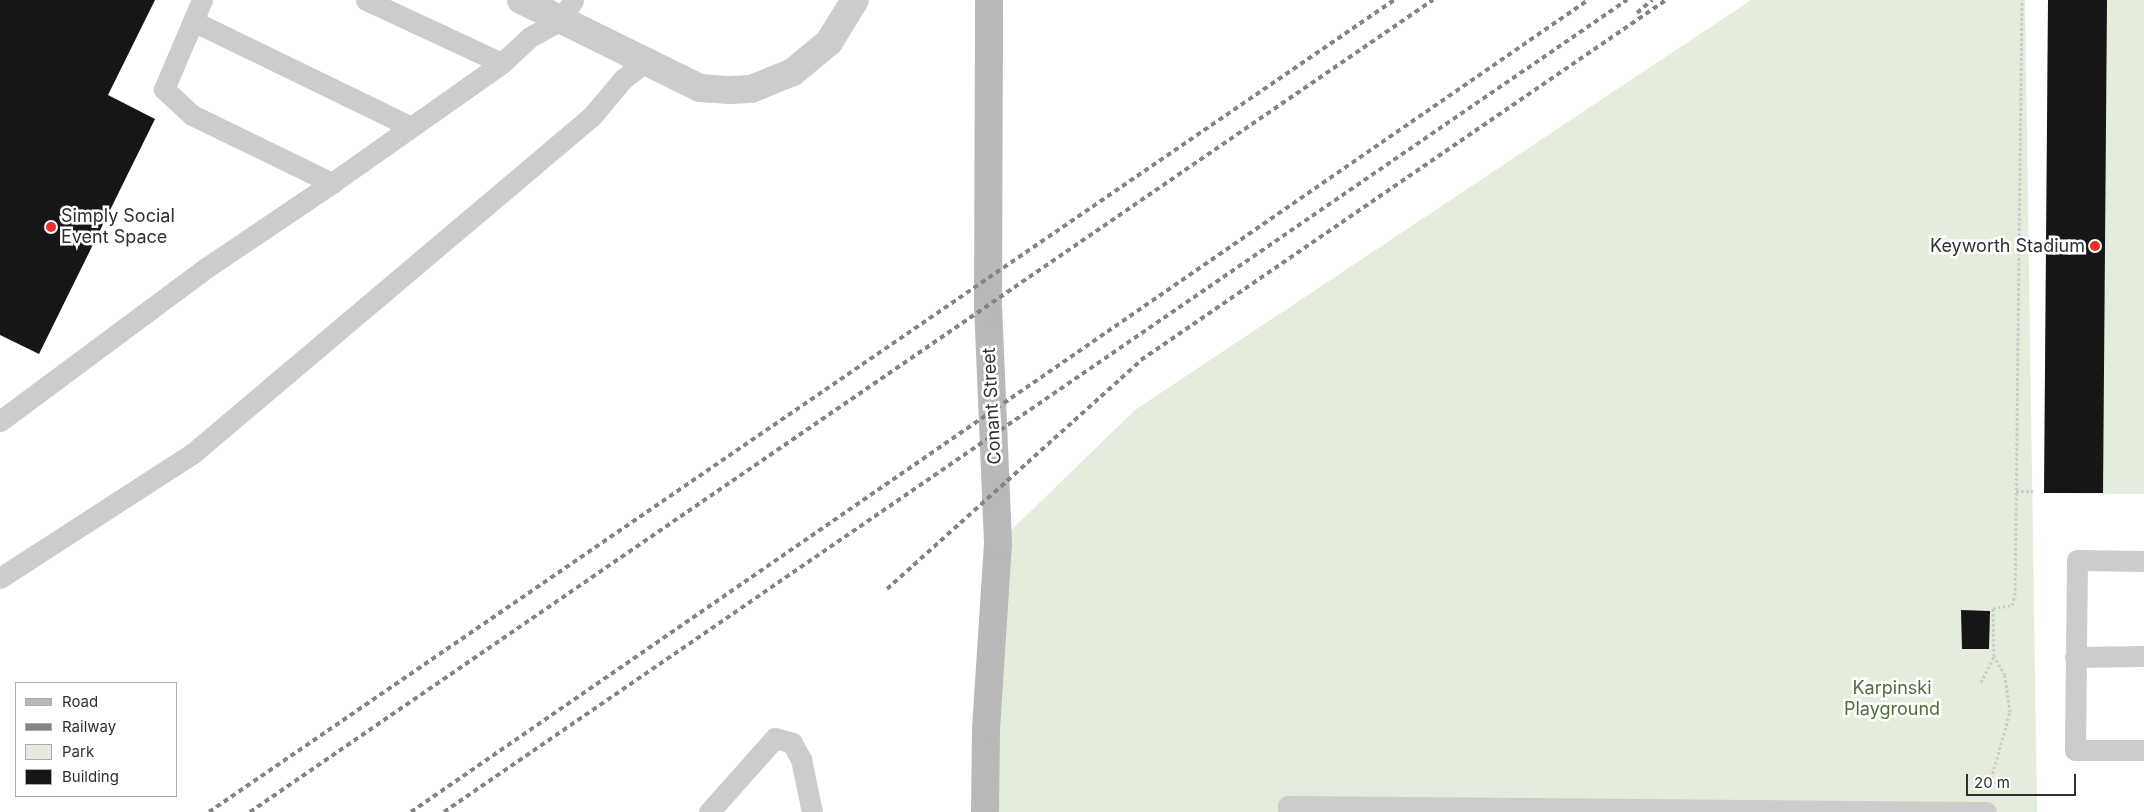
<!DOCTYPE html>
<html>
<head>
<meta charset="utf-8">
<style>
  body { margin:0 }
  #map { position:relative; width:2144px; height:812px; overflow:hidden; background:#fff; font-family:Inter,sans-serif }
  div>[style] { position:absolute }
  .green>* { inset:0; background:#e4eddc }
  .building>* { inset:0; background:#161616 }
  .path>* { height:3px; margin-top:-1.5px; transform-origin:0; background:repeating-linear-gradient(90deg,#ccc 0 2.5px,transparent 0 5px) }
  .lane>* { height:21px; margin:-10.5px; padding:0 10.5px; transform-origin:10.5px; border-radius:10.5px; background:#ccc }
  .street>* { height:28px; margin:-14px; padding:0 14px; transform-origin:14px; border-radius:14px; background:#ccc }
  .secondary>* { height:28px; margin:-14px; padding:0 14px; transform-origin:14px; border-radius:14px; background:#b9b9b9 }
  .rail>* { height:4px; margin-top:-2px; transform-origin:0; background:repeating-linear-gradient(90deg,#848484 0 5px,transparent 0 9px) }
  .dots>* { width:14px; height:14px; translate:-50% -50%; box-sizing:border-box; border:2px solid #fff; border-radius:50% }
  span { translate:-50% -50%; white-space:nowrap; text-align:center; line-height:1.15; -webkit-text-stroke:5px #fff; paint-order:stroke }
  .poi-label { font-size:18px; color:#2f2f2f }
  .left { translate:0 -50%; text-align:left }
  .right { translate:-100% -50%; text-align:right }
  .street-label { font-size:18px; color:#2f2f2f }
  .park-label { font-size:18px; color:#4d6d3a }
  .legend { position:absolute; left:15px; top:682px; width:162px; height:115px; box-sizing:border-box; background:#fff; border:1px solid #acacac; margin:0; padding:6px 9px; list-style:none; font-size:15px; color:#2f2f2f }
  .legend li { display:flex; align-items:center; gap:10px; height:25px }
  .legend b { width:25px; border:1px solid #acacac }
  .scale { position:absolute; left:1966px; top:774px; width:110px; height:22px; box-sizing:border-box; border:2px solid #2f2f2f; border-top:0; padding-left:6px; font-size:15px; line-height:18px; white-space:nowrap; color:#2f2f2f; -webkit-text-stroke:4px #fff; paint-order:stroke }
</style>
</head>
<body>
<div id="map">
  <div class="green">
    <i style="clip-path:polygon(1751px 0,2025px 0,2037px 812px,985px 812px,998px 543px,1135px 410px)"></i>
    <i style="clip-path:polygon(2048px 0,2144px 0,2144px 494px,2044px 493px)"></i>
  </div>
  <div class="building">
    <i style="clip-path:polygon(0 0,155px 0,108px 95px,155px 119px,39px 354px,0 335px)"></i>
    <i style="clip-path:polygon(2048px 0,2107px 0,2103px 493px,2044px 493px)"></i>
    <i style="clip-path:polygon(1961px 610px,1990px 611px,1989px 649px,1962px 649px)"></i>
  </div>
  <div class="path">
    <i style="left:2016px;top:491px;width:17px"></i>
    <i style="left:1981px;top:682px;width:29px;rotate:-63deg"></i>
    <i style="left:1994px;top:656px;width:48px;rotate:-91.2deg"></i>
    <i style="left:1993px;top:608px;width:19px;rotate:-9deg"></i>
    <i style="left:2012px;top:605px;width:10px;rotate:-73deg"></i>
    <i style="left:2015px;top:595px;width:595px;rotate:-89.33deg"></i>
    <i style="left:1990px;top:783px;width:74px;rotate:-74.3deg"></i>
    <i style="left:2010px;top:712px;width:37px;rotate:-98deg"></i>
    <i style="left:2005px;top:675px;width:22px;rotate:-120deg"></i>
  </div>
  <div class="lane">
    <i style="left:202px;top:0;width:97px;rotate:113.1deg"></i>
    <i style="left:164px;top:89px;width:38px;rotate:43deg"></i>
    <i style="left:192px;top:115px;width:156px;rotate:25.9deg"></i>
    <i style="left:332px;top:183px;width:208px;rotate:-35.2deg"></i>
    <i style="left:502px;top:63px;width:38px;rotate:-43deg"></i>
    <i style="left:530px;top:37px;width:37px;rotate:-29deg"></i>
    <i style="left:562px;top:19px;width:22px;rotate:-60deg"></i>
    <i style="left:366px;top:0;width:150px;rotate:24.9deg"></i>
    <i style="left:193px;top:21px;width:242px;rotate:25.9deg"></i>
    <i style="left:0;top:421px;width:257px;rotate:-36.6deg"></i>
    <i style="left:206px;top:268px;width:152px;rotate:-34deg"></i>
    <i style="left:2144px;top:561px;width:67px;rotate:-179.1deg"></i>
    <i style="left:2077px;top:560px;width:190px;rotate:90.6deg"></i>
    <i style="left:2075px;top:750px;width:69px"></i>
    <i style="left:0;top:578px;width:229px;rotate:-32.9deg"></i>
    <i style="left:192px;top:454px;width:524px;rotate:-40.2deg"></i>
    <i style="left:592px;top:116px;width:48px;rotate:-50deg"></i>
    <i style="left:623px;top:79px;width:29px;rotate:-38deg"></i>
    <i style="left:2075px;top:657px;width:69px;rotate:-0.8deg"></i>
    <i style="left:709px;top:812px;width:99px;rotate:-48.3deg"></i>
    <i style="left:775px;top:738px;width:18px;rotate:16deg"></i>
    <i style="left:792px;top:743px;width:18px;rotate:61deg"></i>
    <i style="left:801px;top:759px;width:54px;rotate:78.3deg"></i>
    <i style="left:1288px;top:812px;width:6px;rotate:-90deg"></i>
    <i style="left:1288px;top:806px;width:698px;rotate:0.49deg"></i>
  </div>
  <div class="street">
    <i style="left:521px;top:0;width:199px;rotate:26.2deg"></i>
    <i style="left:700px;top:88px;width:30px;rotate:4deg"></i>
    <i style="left:730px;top:90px;width:21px;rotate:-3deg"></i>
    <i style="left:751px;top:89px;width:45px;rotate:-22deg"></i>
    <i style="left:793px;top:72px;width:47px;rotate:-39.8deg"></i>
    <i style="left:829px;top:42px;width:49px;rotate:-58.2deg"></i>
  </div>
  <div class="secondary">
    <i style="left:985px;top:812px;width:83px;rotate:-89.3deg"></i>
    <i style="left:986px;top:729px;width:186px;rotate:-86.3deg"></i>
    <i style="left:998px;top:543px;width:234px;rotate:-92.4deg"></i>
    <i style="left:988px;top:309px;width:309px;rotate:-89.8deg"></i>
  </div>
  <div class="rail">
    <i style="left:1637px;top:13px;width:20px;rotate:-41deg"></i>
    <i style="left:887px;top:589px;width:342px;rotate:-42deg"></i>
    <i style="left:1141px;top:360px;width:637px;rotate:-34.44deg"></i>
    <i style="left:209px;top:812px;width:1437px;rotate:-34.42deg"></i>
    <i style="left:250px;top:812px;width:1435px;rotate:-34.47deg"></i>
    <i style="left:411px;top:812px;width:1430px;rotate:-34.6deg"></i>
    <i style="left:444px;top:812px;width:1435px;rotate:-34.47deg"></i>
  </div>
  <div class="dots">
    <i style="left:51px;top:227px;background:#ef2c28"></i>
    <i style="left:2095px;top:246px;background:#ef2c28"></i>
  </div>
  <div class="poi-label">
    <span class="left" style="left:61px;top:227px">Simply Social<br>Event Space</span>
    <span class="right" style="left:2085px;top:246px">Keyworth Stadium</span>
  </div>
  <div class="street-label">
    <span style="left:992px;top:406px;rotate:-93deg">Conant Street</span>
  </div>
  <div class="park-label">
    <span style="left:1892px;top:699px">Karpinski<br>Playground</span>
  </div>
  <ul class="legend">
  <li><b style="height:6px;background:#b9b9b9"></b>Road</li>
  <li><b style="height:6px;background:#848484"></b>Railway</li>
  <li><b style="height:14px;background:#e4eddc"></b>Park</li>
  <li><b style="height:14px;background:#161616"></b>Building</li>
  </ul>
  <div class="scale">20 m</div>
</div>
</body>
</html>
